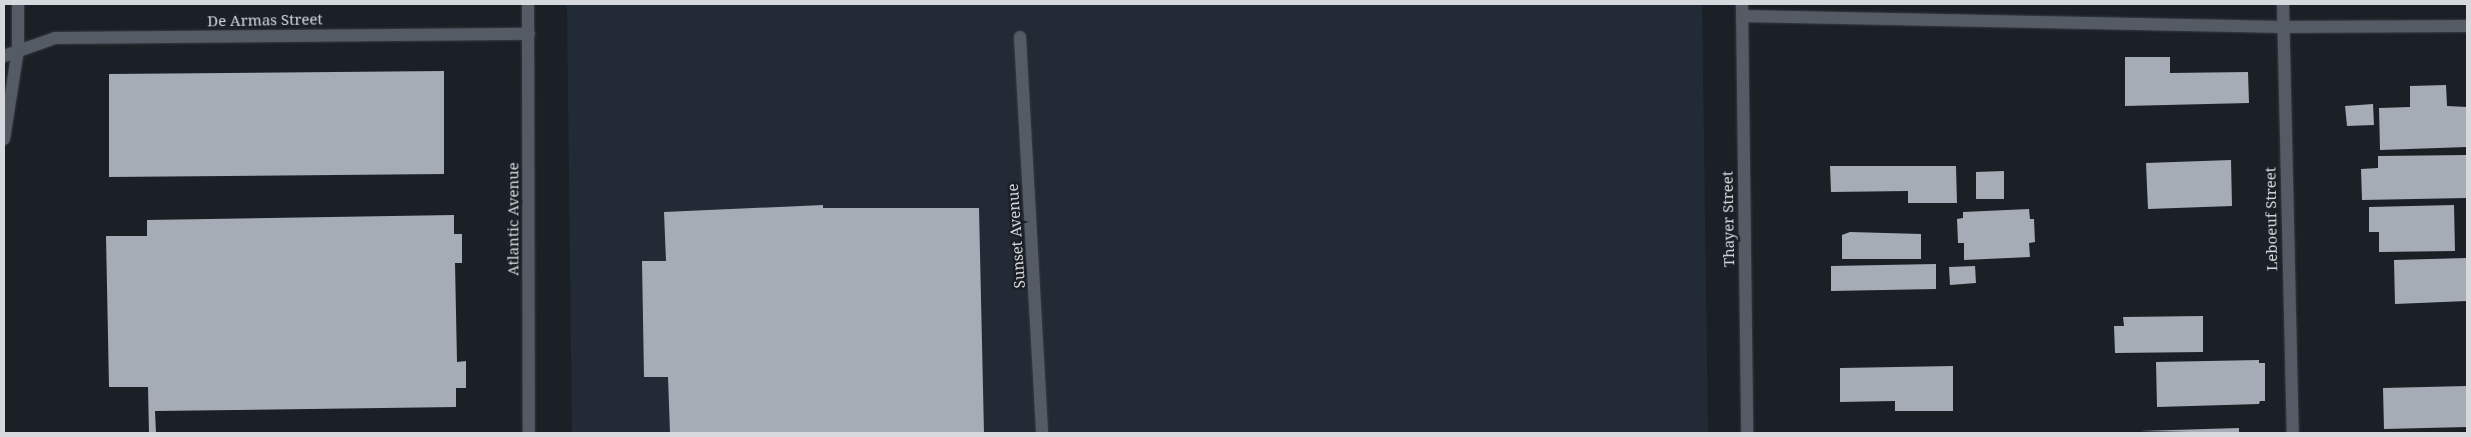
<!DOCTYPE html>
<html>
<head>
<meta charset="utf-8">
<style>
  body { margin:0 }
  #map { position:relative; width:2471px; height:437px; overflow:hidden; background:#1b2027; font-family:"Noto Serif",serif }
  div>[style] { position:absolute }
  .built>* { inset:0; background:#222a35 }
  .building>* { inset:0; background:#a6acb5 }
  .roads { filter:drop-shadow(0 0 1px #383b41) drop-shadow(0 0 1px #383b41) }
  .minor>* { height:12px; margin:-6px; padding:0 6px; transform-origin:6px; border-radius:6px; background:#555b64 }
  span { translate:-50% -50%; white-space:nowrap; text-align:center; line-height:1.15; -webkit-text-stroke:5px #1b2027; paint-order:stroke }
  .street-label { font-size:15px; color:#d5d9de }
  .frame { position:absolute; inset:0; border:5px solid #d5d9de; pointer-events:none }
</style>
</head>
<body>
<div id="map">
  <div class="built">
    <i style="clip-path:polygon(567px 4px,1702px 4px,1708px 433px,572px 433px)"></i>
  </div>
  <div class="building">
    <i style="clip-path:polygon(2125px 57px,2170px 57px,2170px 73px,2248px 72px,2249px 103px,2125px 106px)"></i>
    <i style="clip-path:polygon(444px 71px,444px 174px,109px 177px,109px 74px)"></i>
    <i style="clip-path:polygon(2446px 85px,2447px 106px,2467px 107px,2467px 147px,2380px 150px,2379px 108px,2410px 107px,2410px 86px)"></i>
    <i style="clip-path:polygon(2373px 104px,2374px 125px,2347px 126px,2345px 106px)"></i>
    <i style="clip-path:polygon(2467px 155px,2467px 198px,2362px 200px,2361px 169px,2378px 168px,2378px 156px)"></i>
    <i style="clip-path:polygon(2231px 160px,2232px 206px,2148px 209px,2146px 163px)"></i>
    <i style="clip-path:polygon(1830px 166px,1956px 166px,1957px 203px,1908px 203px,1908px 191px,1831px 192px)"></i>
    <i style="clip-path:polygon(2004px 171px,2004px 199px,1976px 199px,1976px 172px)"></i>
    <i style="clip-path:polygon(823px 205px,823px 208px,979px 208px,984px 433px,670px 433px,668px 377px,644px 377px,642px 261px,666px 261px,664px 212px)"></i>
    <i style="clip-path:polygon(2454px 205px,2455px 251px,2379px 252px,2379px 232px,2369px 232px,2369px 207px)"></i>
    <i style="clip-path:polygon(2029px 209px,2030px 219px,2034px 219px,2035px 242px,2029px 243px,2030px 257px,1964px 260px,1964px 243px,1958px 243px,1957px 219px,1963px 218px,1963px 212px)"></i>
    <i style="clip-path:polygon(454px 215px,454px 234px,462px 234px,462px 263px,455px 263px,457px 362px,466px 361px,466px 388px,456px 388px,456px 407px,155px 411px,156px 433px,149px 433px,148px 387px,109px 387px,106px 236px,147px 236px,147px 220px)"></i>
    <i style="clip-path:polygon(1850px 232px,1921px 234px,1921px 259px,1842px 259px,1842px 235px)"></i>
    <i style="clip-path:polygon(2467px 258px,2467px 301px,2395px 304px,2394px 260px)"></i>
    <i style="clip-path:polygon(1936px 264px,1936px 289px,1831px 291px,1831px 266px)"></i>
    <i style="clip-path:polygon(1975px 266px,1976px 283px,1950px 285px,1949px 267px)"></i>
    <i style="clip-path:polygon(2203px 316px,2203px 352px,2115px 353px,2114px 326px,2124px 326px,2123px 317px)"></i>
    <i style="clip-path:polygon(2259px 360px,2259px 363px,2265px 363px,2265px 401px,2260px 401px,2259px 404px,2157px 407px,2156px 362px)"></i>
    <i style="clip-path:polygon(1953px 366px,1953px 411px,1895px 411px,1895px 401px,1840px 402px,1840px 368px)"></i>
    <i style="clip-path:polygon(2467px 386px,2467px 427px,2384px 429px,2383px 388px)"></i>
    <i style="clip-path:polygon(2239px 428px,2239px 433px,2139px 431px)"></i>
  </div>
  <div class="roads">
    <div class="minor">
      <i style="left:528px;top:4px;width:429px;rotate:89.9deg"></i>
      <i style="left:1742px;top:4px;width:429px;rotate:89.3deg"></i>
      <i style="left:2283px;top:4px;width:429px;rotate:88.7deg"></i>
      <i style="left:1742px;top:16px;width:541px;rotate:1.16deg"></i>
      <i style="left:2283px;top:27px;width:184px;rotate:-0.3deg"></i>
      <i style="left:1020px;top:37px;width:397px;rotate:86.8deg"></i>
      <i style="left:4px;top:56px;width:54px;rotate:-19.4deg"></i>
      <i style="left:55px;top:38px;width:474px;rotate:-0.5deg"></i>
      <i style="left:4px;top:139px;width:90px;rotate:-81.1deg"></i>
      <i style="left:18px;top:50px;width:46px;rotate:-90deg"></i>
    </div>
  </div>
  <div class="street-label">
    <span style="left:265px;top:20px;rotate:-1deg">De Armas Street</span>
    <span style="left:513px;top:219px;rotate:-90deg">Atlantic Avenue</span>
    <span style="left:1728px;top:219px;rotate:-91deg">Thayer Street</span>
    <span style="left:2271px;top:219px;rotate:-91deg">Leboeuf Street</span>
    <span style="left:1016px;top:236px;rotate:-94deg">Sunset Avenue</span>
  </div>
  <div class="frame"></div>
</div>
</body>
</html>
